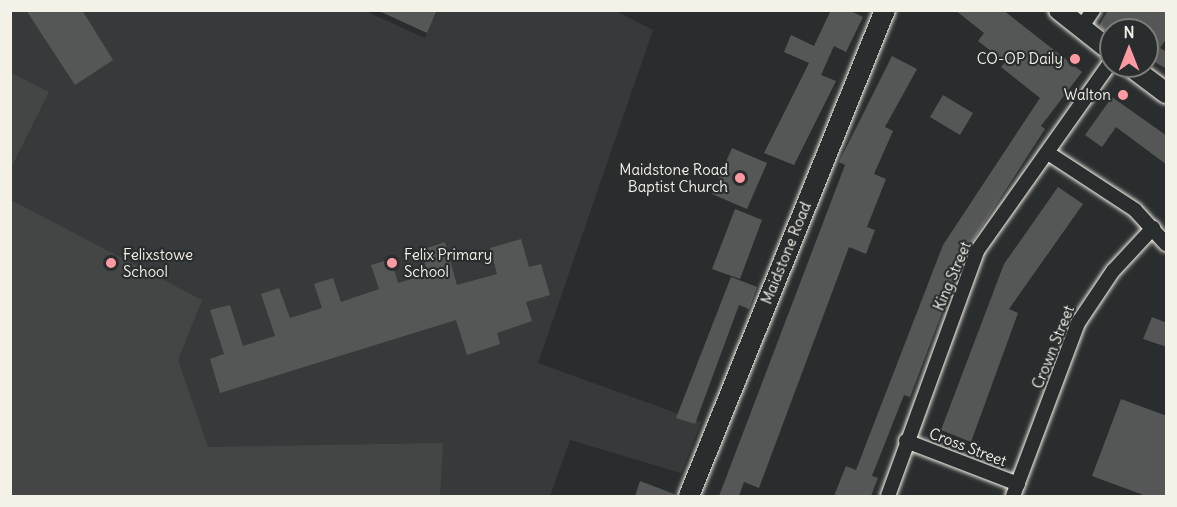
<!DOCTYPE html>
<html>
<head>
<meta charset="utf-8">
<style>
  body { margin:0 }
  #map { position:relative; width:1177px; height:507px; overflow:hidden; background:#2a2d2e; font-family:Delius,sans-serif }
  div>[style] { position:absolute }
  .built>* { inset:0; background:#373a3a }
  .green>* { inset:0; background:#444645 }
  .building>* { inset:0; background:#555756 }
  .roads { filter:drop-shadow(0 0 2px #f4f1e8) drop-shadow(0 0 2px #f4f1e8) }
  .street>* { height:14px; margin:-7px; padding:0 7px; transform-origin:7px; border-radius:7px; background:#2a2d2e }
  .secondary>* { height:20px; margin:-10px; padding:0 10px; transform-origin:10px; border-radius:10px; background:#2a2d2e }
  .dots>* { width:16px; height:16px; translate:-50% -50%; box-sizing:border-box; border:3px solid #2a2d2e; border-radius:50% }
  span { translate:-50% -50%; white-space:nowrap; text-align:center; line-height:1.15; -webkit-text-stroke:4.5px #2a2d2e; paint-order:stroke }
  .poi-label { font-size:15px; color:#f4f1e8 }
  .right { translate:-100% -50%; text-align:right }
  .left { translate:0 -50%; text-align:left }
  .street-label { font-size:15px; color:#f4f1e8 }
  .frame { position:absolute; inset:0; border:12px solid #f4f1e8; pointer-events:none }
  .north { position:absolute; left:1099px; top:18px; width:60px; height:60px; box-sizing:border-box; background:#2a2d2e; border:2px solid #7b7b78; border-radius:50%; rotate:0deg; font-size:16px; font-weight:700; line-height:24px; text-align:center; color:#f4f1e8 }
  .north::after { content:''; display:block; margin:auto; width:21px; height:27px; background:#ff9aa2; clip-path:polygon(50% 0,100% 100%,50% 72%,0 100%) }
</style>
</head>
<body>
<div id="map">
  <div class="built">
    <i style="clip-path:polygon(614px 10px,653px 30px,538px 363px,701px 422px,681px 473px,570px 440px,550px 496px,11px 496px,10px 11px,365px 11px,425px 38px,437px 11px)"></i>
  </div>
  <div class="green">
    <i style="clip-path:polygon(11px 73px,49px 92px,11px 168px)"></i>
    <i style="clip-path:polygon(11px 200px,202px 300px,178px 360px,208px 447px,443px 443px,440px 496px,11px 496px)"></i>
  </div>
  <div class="building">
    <i style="clip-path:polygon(26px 10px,82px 10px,113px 60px,75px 85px)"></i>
    <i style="clip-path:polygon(377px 10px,437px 10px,427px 33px)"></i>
    <i style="clip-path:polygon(831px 10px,849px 10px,863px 17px,846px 52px,834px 46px,821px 75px,836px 81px,794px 165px,764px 153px,809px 63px,784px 52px,791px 35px,814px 46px)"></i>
    <i style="clip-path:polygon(955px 10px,1003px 10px,1082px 72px,1041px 126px,1045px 129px,964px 254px,910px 397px,904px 395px,872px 476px,878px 478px,871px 496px,834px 496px,846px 466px,856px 470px,943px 245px,1040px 98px,1001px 67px,1005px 62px,978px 41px,984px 33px)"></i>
    <i style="clip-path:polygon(1108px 10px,1167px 10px,1167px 38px,1160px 48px,1167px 52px,1167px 69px,1151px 60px,1147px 64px,1147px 30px,1104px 30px,1099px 26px)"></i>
    <i style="clip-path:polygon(892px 56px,917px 69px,885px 127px,893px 131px,874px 174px,886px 179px,867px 227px,875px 230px,866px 254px,849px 247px,759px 488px,744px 482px,739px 496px,719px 496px,845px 165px,839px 162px)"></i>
    <i style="clip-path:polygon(943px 95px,973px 113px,960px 135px,930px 117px)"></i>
    <i style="clip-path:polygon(1112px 97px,1167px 136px,1167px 165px,1116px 127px,1102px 147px,1085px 135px)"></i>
    <i style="clip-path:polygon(732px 148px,767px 163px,747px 209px,712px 194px)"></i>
    <i style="clip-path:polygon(1058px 187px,1083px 204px,1009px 309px,1018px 313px,971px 442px,941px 430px,1004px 264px)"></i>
    <i style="clip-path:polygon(735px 209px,762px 220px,740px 279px,712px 269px)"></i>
    <i style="clip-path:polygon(521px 239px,529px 267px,541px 264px,550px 295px,526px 302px,532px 321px,497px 333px,500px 344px,467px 355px,456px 320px,220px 393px,210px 359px,224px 354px,210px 310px,230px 305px,243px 346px,275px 336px,261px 294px,279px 288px,290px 318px,322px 308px,314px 284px,333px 278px,341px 302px,379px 289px,371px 265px,391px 259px,398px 283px,428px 274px,421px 250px,445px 242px,457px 285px,497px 274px,490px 248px)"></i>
    <i style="clip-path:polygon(731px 277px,757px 287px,749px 309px,739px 305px,695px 424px,676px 418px)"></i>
    <i style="clip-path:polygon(1152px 317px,1167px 323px,1167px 347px,1143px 339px)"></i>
    <i style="clip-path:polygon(1121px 399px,1167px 416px,1167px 496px,1146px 496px,1092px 476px)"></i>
    <i style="clip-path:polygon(640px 481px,677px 495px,677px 496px,635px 496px)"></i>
  </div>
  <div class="roads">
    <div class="street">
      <i style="left:1081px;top:28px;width:22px;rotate:-56deg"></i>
      <i style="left:1048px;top:153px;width:104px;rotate:33.2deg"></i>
      <i style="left:1135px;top:210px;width:46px;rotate:47.6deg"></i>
      <i style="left:906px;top:441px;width:120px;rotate:21deg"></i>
      <i style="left:888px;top:496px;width:261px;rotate:-70deg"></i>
      <i style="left:977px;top:251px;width:232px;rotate:-54.7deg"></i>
      <i style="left:1013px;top:496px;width:185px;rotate:-69.4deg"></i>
      <i style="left:1078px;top:323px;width:63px;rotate:-56.1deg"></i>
      <i style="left:1113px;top:271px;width:59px;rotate:-47.1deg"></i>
    </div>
    <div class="secondary">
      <i style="left:1059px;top:10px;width:66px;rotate:38.3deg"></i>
      <i style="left:1130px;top:66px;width:45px;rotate:36.9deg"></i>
      <i style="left:689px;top:496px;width:524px;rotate:-68.04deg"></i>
    </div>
  </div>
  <div class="dots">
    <i style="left:1075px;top:59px;background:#ff9aa2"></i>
    <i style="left:1123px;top:95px;background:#ff9aa2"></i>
    <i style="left:740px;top:178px;background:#ff9aa2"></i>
    <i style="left:111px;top:263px;background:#ff9aa2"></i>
    <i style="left:392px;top:263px;background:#ff9aa2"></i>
  </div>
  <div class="poi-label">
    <span class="right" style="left:1063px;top:59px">CO-OP Daily</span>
    <span class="right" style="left:1111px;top:95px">Walton</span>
    <span class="right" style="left:728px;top:178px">Maidstone Road<br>Baptist Church</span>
    <span class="left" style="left:123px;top:263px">Felixstowe<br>School</span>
    <span class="left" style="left:404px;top:263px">Felix Primary<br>School</span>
  </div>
  <div class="street-label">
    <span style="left:786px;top:253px;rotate:-68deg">Maidstone Road</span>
    <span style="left:952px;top:276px;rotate:-67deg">King Street</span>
    <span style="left:1053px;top:347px;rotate:-68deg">Crown Street</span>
    <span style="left:968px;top:447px;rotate:21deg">Cross Street</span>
  </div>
  <div class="frame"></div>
  <div class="north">N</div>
</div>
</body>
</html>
